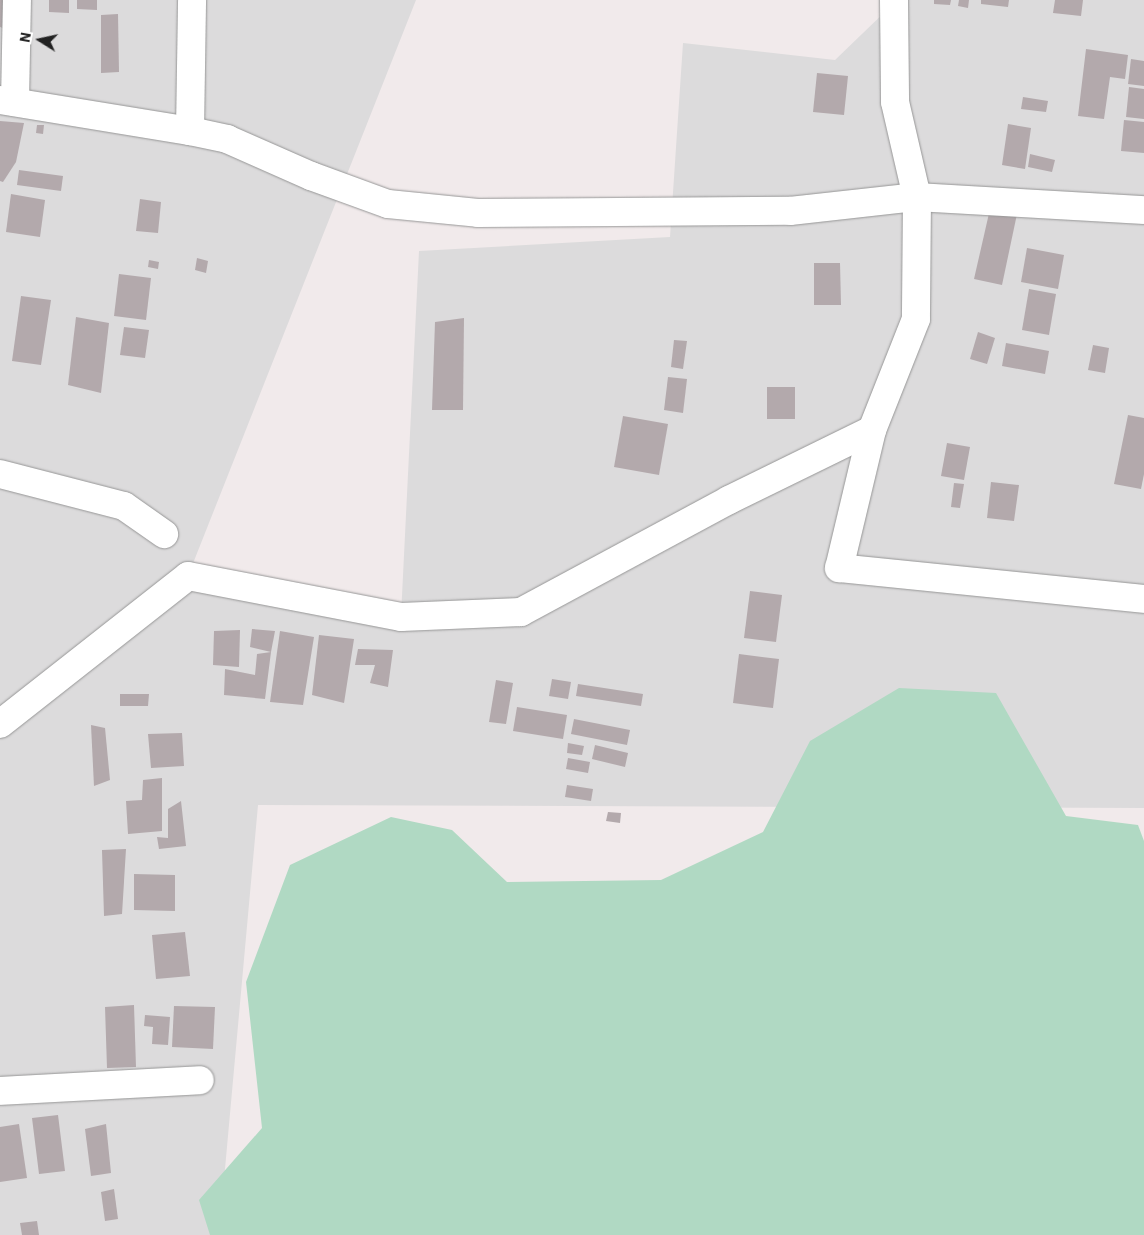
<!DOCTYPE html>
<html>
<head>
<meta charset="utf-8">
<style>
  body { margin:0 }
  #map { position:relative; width:1144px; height:1235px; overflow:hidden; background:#f1eaeb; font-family:"IBM Plex Sans",sans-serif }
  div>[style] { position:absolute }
  .residential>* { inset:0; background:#dcdbdc }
  .water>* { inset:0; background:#b0d9c3 }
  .building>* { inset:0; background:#b3a9ac }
  .roads { filter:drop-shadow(0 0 1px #969696) drop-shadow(0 0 1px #969696) }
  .minor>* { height:28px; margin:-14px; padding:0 14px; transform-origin:14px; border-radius:14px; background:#fff }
  .tertiary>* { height:28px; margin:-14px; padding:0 14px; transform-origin:14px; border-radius:14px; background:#fff }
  span { translate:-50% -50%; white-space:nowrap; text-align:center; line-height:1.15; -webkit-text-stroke:5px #fff; paint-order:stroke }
  .north { position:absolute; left:15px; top:15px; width:50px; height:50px; -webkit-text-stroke:4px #fff; paint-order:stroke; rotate:280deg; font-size:14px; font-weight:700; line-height:20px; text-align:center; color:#222 }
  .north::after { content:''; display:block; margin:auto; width:18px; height:22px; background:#222; clip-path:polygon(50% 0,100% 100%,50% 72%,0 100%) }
</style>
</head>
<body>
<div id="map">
  <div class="residential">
    <i style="clip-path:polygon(0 0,416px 0,188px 576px,401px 616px,419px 251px,670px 237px,683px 43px,835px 60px,890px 7px,891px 0,1144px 0,1144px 808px,258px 805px,219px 1235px,0 1235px)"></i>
  </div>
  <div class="water">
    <i style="clip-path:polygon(899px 688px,996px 693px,1066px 816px,1138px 825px,1144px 841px,1144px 1235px,210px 1235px,199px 1200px,262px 1128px,246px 982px,290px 865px,391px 817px,452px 830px,507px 882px,661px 880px,763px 832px,810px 741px)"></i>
  </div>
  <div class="building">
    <i style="clip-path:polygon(0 0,5px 0,3px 28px,0 27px)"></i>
    <i style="clip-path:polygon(49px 0,69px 0,69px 13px,49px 12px)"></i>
    <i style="clip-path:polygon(77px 0,97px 0,97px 10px,77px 9px)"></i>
    <i style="clip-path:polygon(934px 0,951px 0,950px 5px,934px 4px)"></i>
    <i style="clip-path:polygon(959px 0,969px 0,968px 8px,958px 6px)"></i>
    <i style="clip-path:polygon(981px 0,1009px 0,1008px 7px,981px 4px)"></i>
    <i style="clip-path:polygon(1055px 0,1083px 0,1081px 16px,1053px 13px)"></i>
    <i style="clip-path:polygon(118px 14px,119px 72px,101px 73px,101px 15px)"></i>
    <i style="clip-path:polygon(1086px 49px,1128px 55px,1125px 79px,1110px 77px,1104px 119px,1078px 116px)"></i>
    <i style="clip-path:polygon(1131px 59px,1144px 61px,1144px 86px,1128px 84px)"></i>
    <i style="clip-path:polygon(817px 73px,848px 76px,844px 115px,813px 112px)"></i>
    <i style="clip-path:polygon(1129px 87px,1144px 89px,1144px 119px,1126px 117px)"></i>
    <i style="clip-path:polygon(1023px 97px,1048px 101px,1046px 112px,1021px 109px)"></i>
    <i style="clip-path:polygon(1124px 120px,1144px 122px,1144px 153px,1121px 151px)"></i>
    <i style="clip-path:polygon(0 121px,24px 123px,16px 162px,3px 182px,0 181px)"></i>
    <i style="clip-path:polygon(1008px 124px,1031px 128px,1025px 169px,1002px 165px)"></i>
    <i style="clip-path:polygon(37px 125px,44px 125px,43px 134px,36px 133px)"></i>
    <i style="clip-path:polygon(1030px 154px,1055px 160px,1052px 172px,1028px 167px)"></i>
    <i style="clip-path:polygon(19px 170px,63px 176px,61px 191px,17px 185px)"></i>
    <i style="clip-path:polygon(11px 194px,45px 200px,40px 237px,6px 232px)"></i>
    <i style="clip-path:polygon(140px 199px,161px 202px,158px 233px,136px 231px)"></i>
    <i style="clip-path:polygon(990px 209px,1017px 214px,1002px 285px,974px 279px)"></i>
    <i style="clip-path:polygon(1027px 248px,1064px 255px,1058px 289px,1021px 282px)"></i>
    <i style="clip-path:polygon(197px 258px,208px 261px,206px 273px,195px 270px)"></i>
    <i style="clip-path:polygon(149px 260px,159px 262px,158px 269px,148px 267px)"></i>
    <i style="clip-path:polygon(814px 263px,840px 263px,841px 305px,814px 305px)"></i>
    <i style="clip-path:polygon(119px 274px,151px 278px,146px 320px,114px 316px)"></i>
    <i style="clip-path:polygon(1029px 289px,1056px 294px,1049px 335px,1022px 330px)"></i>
    <i style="clip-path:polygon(21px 296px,51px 300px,41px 365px,12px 361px)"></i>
    <i style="clip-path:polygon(76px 317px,109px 323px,101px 393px,68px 385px)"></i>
    <i style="clip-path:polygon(464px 318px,463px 410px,432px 410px,435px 322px)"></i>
    <i style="clip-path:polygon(124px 327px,149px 330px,145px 358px,120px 355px)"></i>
    <i style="clip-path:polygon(978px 332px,995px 338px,987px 364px,970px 359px)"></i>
    <i style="clip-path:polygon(674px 340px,687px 341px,683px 369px,671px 367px)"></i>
    <i style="clip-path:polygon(1006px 343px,1049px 351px,1045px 374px,1002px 366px)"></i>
    <i style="clip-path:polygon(1093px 345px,1109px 348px,1105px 373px,1088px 370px)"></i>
    <i style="clip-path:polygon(668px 377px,687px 379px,683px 413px,664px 410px)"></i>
    <i style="clip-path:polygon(767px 387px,795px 387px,795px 419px,767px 419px)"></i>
    <i style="clip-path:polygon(1128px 415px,1144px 418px,1144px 474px,1141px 489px,1114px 484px)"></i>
    <i style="clip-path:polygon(623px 416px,668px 424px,659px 475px,614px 467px)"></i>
    <i style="clip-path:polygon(947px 443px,970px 447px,964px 480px,941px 476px)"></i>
    <i style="clip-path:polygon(991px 482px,1019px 485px,1014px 521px,987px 518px)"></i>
    <i style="clip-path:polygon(954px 483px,964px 484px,960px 508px,951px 507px)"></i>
    <i style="clip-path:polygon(750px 591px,782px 595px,776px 642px,744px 638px)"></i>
    <i style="clip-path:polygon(252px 629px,275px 631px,271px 652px,250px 647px)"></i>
    <i style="clip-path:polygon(240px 630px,239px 667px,213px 665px,214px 631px)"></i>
    <i style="clip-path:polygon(280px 631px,314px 637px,303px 705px,270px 702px)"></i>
    <i style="clip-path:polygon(319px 635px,354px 639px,344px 703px,312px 695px)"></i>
    <i style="clip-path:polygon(358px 649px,393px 650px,388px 687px,370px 683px,375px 665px,355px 665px)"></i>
    <i style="clip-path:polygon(271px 652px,265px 699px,224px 695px,225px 669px,255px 675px,257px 654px)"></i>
    <i style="clip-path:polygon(739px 654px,779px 659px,773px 708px,733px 703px)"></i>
    <i style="clip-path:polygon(552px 679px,571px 682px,568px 699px,549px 696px)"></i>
    <i style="clip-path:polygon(496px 680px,513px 683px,506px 724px,489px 722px)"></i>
    <i style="clip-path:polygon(578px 684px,643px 694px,641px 706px,576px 696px)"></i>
    <i style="clip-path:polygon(120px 694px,149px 694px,148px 706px,120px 706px)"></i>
    <i style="clip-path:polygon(517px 707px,567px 715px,563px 739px,513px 731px)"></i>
    <i style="clip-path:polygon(574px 719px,630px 730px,627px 745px,571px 734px)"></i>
    <i style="clip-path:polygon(91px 725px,105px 728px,110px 780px,94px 786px)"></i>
    <i style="clip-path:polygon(182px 733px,184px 766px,151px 768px,148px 734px)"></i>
    <i style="clip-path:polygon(568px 743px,584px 746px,582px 755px,567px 753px)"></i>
    <i style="clip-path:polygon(595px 745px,628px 753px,625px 767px,592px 759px)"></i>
    <i style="clip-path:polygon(568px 758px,590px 762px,588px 773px,566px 769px)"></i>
    <i style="clip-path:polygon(162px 778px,162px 831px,128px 834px,126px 801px,142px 800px,143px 780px)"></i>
    <i style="clip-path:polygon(567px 785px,593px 789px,591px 801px,565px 797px)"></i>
    <i style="clip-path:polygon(181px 801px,186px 846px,159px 849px,157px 837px,168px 838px,168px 809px)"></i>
    <i style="clip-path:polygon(608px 812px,621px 813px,620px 823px,606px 821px)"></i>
    <i style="clip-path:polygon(126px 849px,122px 914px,104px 916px,102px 850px)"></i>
    <i style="clip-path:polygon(134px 874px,175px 875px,175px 911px,134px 910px)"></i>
    <i style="clip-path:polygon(185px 932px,190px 976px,156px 979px,152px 935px)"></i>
    <i style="clip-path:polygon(134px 1005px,136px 1067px,107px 1068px,105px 1007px)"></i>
    <i style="clip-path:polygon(174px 1006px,215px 1007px,213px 1049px,172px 1047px)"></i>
    <i style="clip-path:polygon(145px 1015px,170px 1017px,168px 1045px,152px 1044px,153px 1027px,144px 1026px)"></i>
    <i style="clip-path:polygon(58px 1115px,65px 1171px,39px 1174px,32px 1118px)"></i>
    <i style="clip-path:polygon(19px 1124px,27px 1178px,0 1182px,0 1127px)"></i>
    <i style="clip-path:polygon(106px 1124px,111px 1173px,91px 1176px,85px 1129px)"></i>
    <i style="clip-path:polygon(114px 1189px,118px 1219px,105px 1221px,101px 1192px)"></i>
    <i style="clip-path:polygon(37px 1221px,39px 1235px,22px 1235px,20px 1223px)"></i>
  </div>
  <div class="roads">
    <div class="minor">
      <i style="left:894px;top:0;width:102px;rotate:89.4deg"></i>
      <i style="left:895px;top:102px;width:98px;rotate:77deg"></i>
      <i style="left:917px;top:197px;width:122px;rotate:90.5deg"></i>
      <i style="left:916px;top:319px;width:119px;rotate:111.6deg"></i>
      <i style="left:872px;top:430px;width:142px;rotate:103.4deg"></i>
      <i style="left:839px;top:568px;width:307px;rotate:5.8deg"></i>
      <i style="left:15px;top:102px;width:102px;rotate:-88.9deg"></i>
      <i style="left:190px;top:131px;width:131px;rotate:-89.1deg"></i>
      <i style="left:917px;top:197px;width:227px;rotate:3.3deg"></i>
      <i style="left:0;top:474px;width:128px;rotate:14.5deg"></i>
      <i style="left:124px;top:506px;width:49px;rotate:35deg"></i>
      <i style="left:0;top:724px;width:239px;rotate:-38.2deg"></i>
      <i style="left:188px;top:576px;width:217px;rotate:10.9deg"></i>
      <i style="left:401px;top:617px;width:120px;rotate:-2.4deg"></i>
      <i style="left:521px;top:612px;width:236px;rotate:-28.3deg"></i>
      <i style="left:729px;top:500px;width:159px;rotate:-26.1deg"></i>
      <i style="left:0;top:1091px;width:200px;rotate:-3.1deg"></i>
    </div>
    <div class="tertiary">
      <i style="left:0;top:100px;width:193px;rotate:9.3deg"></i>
      <i style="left:190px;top:131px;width:38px;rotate:12deg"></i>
      <i style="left:227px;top:139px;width:92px;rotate:23.8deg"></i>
      <i style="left:311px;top:176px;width:82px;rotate:20deg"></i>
      <i style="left:388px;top:204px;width:90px;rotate:5.7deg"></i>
      <i style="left:478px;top:213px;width:312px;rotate:-0.4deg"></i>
      <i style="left:790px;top:211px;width:128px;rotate:-6.3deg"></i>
    </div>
  </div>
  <div class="north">N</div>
</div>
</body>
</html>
